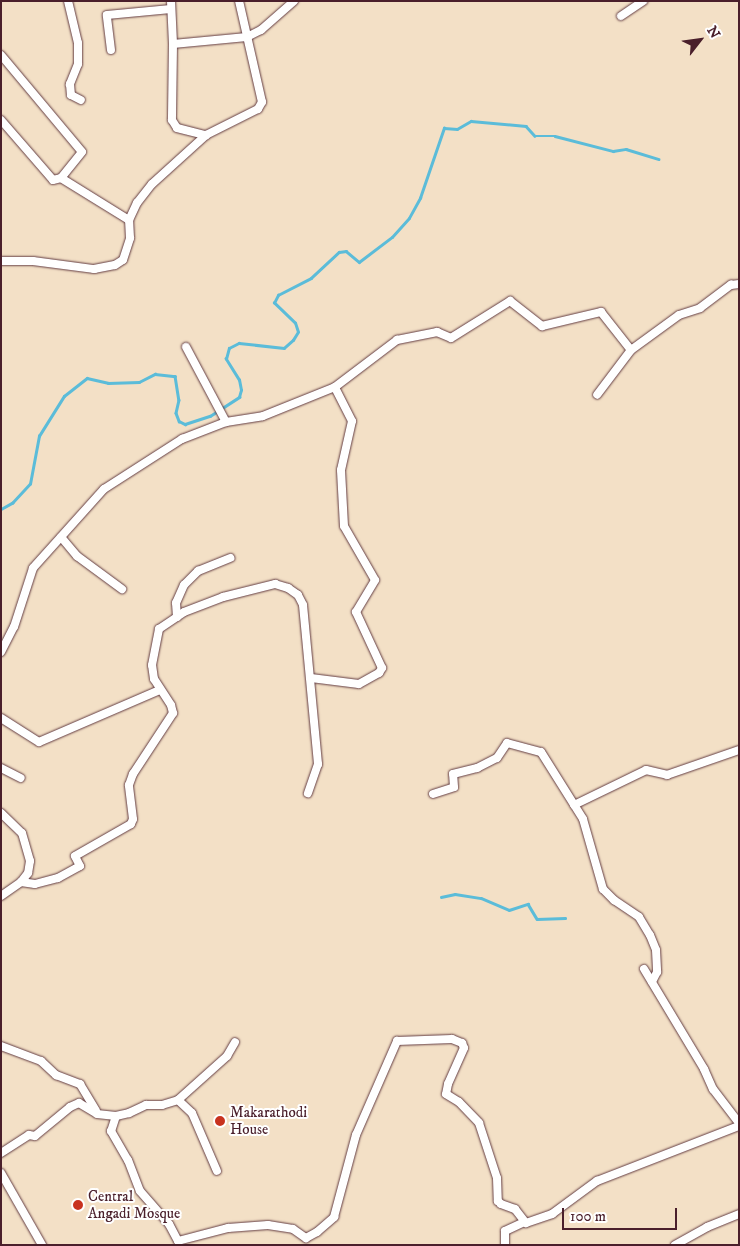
<!DOCTYPE html>
<html>
<head>
<meta charset="utf-8">
<style>
  body { margin:0 }
  #map { position:relative; width:740px; height:1246px; overflow:hidden; background:#f3e0c6; font-family:"IM FELL DW Pica",serif }
  div>[style] { position:absolute }
  .stream>* { height:2.5px; margin:-1.25px; padding:0 1.25px; transform-origin:1.25px; border-radius:1.25px; background:#5bbcd9 }
  .roads { filter:drop-shadow(0 0 1px #633c42) drop-shadow(0 0 1px #633c42) }
  .minor>* { height:8px; margin:-4px; padding:0 4px; transform-origin:4px; border-radius:4px; background:#fff }
  .dots>* { width:14px; height:14px; translate:-50% -50%; box-sizing:border-box; border:2px solid #fff; border-radius:50% }
  span { translate:-50% -50%; white-space:nowrap; text-align:center; line-height:1.15; -webkit-text-stroke:4px #fff; paint-order:stroke }
  .poi-label { font-size:15px; color:#4a1f2b }
  .left { translate:0 -50%; text-align:left }
  .frame { position:absolute; inset:0; border:2px solid #4a1f2b; pointer-events:none }
  .north { position:absolute; left:675px; top:15px; width:50px; height:50px; -webkit-text-stroke:4px #fff; paint-order:stroke; rotate:60deg; font-size:14px; font-weight:700; line-height:20px; text-align:center; color:#4a1f2b }
  .north::after { content:''; display:block; margin:auto; width:18px; height:22px; background:#4a1f2b; clip-path:polygon(50% 0,100% 100%,50% 72%,0 100%) }
  .scale { position:absolute; left:562px; top:1208px; width:115px; height:22px; box-sizing:border-box; border:2px solid #4a1f2b; border-top:0; padding-left:6px; font-size:15px; line-height:18px; white-space:nowrap; color:#4a1f2b; -webkit-text-stroke:4px #fff; paint-order:stroke }
</style>
</head>
<body>
<div id="map">
  <div class="stream">
    <i style="left:1px;top:509px;width:13px;rotate:-29deg"></i>
    <i style="left:12px;top:503px;width:26px;rotate:-47deg"></i>
    <i style="left:30px;top:484px;width:49px;rotate:-79.4deg"></i>
    <i style="left:39px;top:436px;width:47px;rotate:-58deg"></i>
    <i style="left:64px;top:396px;width:29px;rotate:-38deg"></i>
    <i style="left:87px;top:378px;width:22px;rotate:13deg"></i>
    <i style="left:108px;top:383px;width:31px;rotate:-2deg"></i>
    <i style="left:139px;top:382px;width:18px;rotate:-27deg"></i>
    <i style="left:155px;top:374px;width:20px;rotate:6deg"></i>
    <i style="left:175px;top:376px;width:24px;rotate:81deg"></i>
    <i style="left:179px;top:400px;width:13px;rotate:103deg"></i>
    <i style="left:176px;top:413px;width:9px;rotate:69deg"></i>
    <i style="left:179px;top:421px;width:7px;rotate:27deg"></i>
    <i style="left:185px;top:424px;width:26px;rotate:-18deg"></i>
    <i style="left:210px;top:416px;width:35px;rotate:-33deg"></i>
    <i style="left:239px;top:397px;width:7px;rotate:-74deg"></i>
    <i style="left:241px;top:390px;width:10px;rotate:-101deg"></i>
    <i style="left:239px;top:380px;width:25px;rotate:-122deg"></i>
    <i style="left:226px;top:359px;width:11px;rotate:-75deg"></i>
    <i style="left:229px;top:348px;width:11px;rotate:-27deg"></i>
    <i style="left:239px;top:343px;width:45px;rotate:6.3deg"></i>
    <i style="left:284px;top:348px;width:12px;rotate:-42deg"></i>
    <i style="left:293px;top:340px;width:9px;rotate:-58deg"></i>
    <i style="left:298px;top:332px;width:9px;rotate:-108deg"></i>
    <i style="left:295px;top:323px;width:29px;rotate:-136deg"></i>
    <i style="left:274px;top:303px;width:9px;rotate:-63deg"></i>
    <i style="left:278px;top:295px;width:37px;rotate:-27deg"></i>
    <i style="left:311px;top:278px;width:38px;rotate:-43deg"></i>
    <i style="left:339px;top:252px;width:7px;rotate:-8deg"></i>
    <i style="left:346px;top:251px;width:17px;rotate:40deg"></i>
    <i style="left:359px;top:262px;width:41px;rotate:-37.1deg"></i>
    <i style="left:392px;top:237px;width:25px;rotate:-48deg"></i>
    <i style="left:409px;top:218px;width:23px;rotate:-61deg"></i>
    <i style="left:420px;top:198px;width:74px;rotate:-71.1deg"></i>
    <i style="left:444px;top:128px;width:13px;rotate:4deg"></i>
    <i style="left:457px;top:129px;width:16px;rotate:-30deg"></i>
    <i style="left:471px;top:121px;width:55px;rotate:5.2deg"></i>
    <i style="left:526px;top:126px;width:13px;rotate:48deg"></i>
    <i style="left:535px;top:136px;width:20px"></i>
    <i style="left:555px;top:136px;width:60px;rotate:14.5deg"></i>
    <i style="left:613px;top:151px;width:13px;rotate:-9deg"></i>
    <i style="left:626px;top:149px;width:34px;rotate:17deg"></i>
    <i style="left:441px;top:897px;width:14px;rotate:-12deg"></i>
    <i style="left:455px;top:894px;width:26px;rotate:9deg"></i>
    <i style="left:481px;top:898px;width:30px;rotate:23deg"></i>
    <i style="left:509px;top:910px;width:20px;rotate:-18deg"></i>
    <i style="left:528px;top:904px;width:17px;rotate:59deg"></i>
    <i style="left:537px;top:919px;width:28px;rotate:-2deg"></i>
  </div>
  <div class="roads">
    <div class="minor">
      <i style="left:68px;top:1px;width:43px;rotate:76.6deg"></i>
      <i style="left:78px;top:43px;width:21px;rotate:90deg"></i>
      <i style="left:78px;top:64px;width:22px;rotate:112deg"></i>
      <i style="left:70px;top:84px;width:11px;rotate:85deg"></i>
      <i style="left:71px;top:95px;width:11px;rotate:27deg"></i>
      <i style="left:171px;top:1px;width:43px;rotate:87.3deg"></i>
      <i style="left:173px;top:44px;width:74px;rotate:-5.4deg"></i>
      <i style="left:247px;top:37px;width:16px;rotate:-27deg"></i>
      <i style="left:261px;top:30px;width:44px;rotate:-41.3deg"></i>
      <i style="left:621px;top:16px;width:27px;rotate:-34deg"></i>
      <i style="left:173px;top:44px;width:76px;rotate:90.8deg"></i>
      <i style="left:172px;top:120px;width:9px;rotate:58deg"></i>
      <i style="left:177px;top:128px;width:30px;rotate:14deg"></i>
      <i style="left:111px;top:50px;width:35px;rotate:-97deg"></i>
      <i style="left:107px;top:15px;width:64px;rotate:-5.4deg"></i>
      <i style="left:1px;top:55px;width:126px;rotate:50.1deg"></i>
      <i style="left:82px;top:152px;width:33px;rotate:129deg"></i>
      <i style="left:1px;top:120px;width:79px;rotate:49.1deg"></i>
      <i style="left:53px;top:180px;width:8px;rotate:-14deg"></i>
      <i style="left:61px;top:178px;width:80px;rotate:31.7deg"></i>
      <i style="left:1px;top:261px;width:32px"></i>
      <i style="left:33px;top:261px;width:62px;rotate:7.5deg"></i>
      <i style="left:94px;top:269px;width:21px;rotate:-11deg"></i>
      <i style="left:115px;top:265px;width:9px;rotate:-32deg"></i>
      <i style="left:123px;top:260px;width:23px;rotate:-72deg"></i>
      <i style="left:130px;top:238px;width:18px;rotate:-93deg"></i>
      <i style="left:129px;top:220px;width:19px;rotate:-65deg"></i>
      <i style="left:137px;top:203px;width:24px;rotate:-52deg"></i>
      <i style="left:152px;top:184px;width:73px;rotate:-42.2deg"></i>
      <i style="left:206px;top:135px;width:58px;rotate:-26.6deg"></i>
      <i style="left:258px;top:109px;width:8px;rotate:-60deg"></i>
      <i style="left:262px;top:102px;width:104px;rotate:-102.8deg"></i>
      <i style="left:186px;top:347px;width:85px;rotate:61.9deg"></i>
      <i style="left:631px;top:350px;width:59px;rotate:-36.1deg"></i>
      <i style="left:679px;top:315px;width:22px;rotate:-18deg"></i>
      <i style="left:700px;top:308px;width:39px;rotate:-37deg"></i>
      <i style="left:731px;top:285px;width:8px;rotate:-7deg"></i>
      <i style="left:61px;top:537px;width:25px;rotate:50deg"></i>
      <i style="left:77px;top:556px;width:56px;rotate:36.3deg"></i>
      <i style="left:177px;top:617px;width:14px;rotate:-94deg"></i>
      <i style="left:176px;top:603px;width:20px;rotate:-66deg"></i>
      <i style="left:184px;top:585px;width:20px;rotate:-45deg"></i>
      <i style="left:198px;top:571px;width:35px;rotate:-22deg"></i>
      <i style="left:1px;top:652px;width:28px;rotate:-63deg"></i>
      <i style="left:14px;top:627px;width:62px;rotate:-72.1deg"></i>
      <i style="left:33px;top:568px;width:106px;rotate:-48.1deg"></i>
      <i style="left:104px;top:489px;width:93px;rotate:-32.7deg"></i>
      <i style="left:182px;top:439px;width:47px;rotate:-21.1deg"></i>
      <i style="left:226px;top:422px;width:37px;rotate:-9deg"></i>
      <i style="left:263px;top:416px;width:78px;rotate:-21.9deg"></i>
      <i style="left:335px;top:387px;width:78px;rotate:-37.2deg"></i>
      <i style="left:397px;top:340px;width:41px;rotate:-11.3deg"></i>
      <i style="left:437px;top:332px;width:15px;rotate:23deg"></i>
      <i style="left:451px;top:338px;width:70px;rotate:-32.1deg"></i>
      <i style="left:510px;top:301px;width:41px;rotate:38deg"></i>
      <i style="left:542px;top:326px;width:61px;rotate:-13.3deg"></i>
      <i style="left:601px;top:312px;width:48px;rotate:51.7deg"></i>
      <i style="left:631px;top:350px;width:56px;rotate:127.1deg"></i>
      <i style="left:311px;top:678px;width:48px;rotate:7.1deg"></i>
      <i style="left:359px;top:684px;width:23px;rotate:-29deg"></i>
      <i style="left:379px;top:673px;width:6px;rotate:-59deg"></i>
      <i style="left:382px;top:668px;width:62px;rotate:-114.9deg"></i>
      <i style="left:356px;top:612px;width:37px;rotate:-59deg"></i>
      <i style="left:375px;top:580px;width:62px;rotate:-119.9deg"></i>
      <i style="left:344px;top:526px;width:56px;rotate:-93.1deg"></i>
      <i style="left:341px;top:470px;width:50px;rotate:-77.3deg"></i>
      <i style="left:352px;top:421px;width:38px;rotate:-117deg"></i>
      <i style="left:1px;top:718px;width:45px;rotate:32.3deg"></i>
      <i style="left:39px;top:742px;width:132px;rotate:-23.3deg"></i>
      <i style="left:1px;top:768px;width:22px;rotate:27deg"></i>
      <i style="left:433px;top:794px;width:22px;rotate:-18deg"></i>
      <i style="left:454px;top:787px;width:13px;rotate:-94deg"></i>
      <i style="left:453px;top:774px;width:25px;rotate:-14deg"></i>
      <i style="left:477px;top:768px;width:22px;rotate:-27deg"></i>
      <i style="left:497px;top:758px;width:18px;rotate:-56deg"></i>
      <i style="left:507px;top:743px;width:35px;rotate:15deg"></i>
      <i style="left:541px;top:752px;width:79px;rotate:57.9deg"></i>
      <i style="left:583px;top:819px;width:73px;rotate:74.1deg"></i>
      <i style="left:603px;top:889px;width:16px;rotate:45deg"></i>
      <i style="left:614px;top:900px;width:30px;rotate:34deg"></i>
      <i style="left:639px;top:917px;width:21px;rotate:59deg"></i>
      <i style="left:650px;top:935px;width:16px;rotate:68deg"></i>
      <i style="left:656px;top:950px;width:22px;rotate:87deg"></i>
      <i style="left:657px;top:972px;width:11px;rotate:117deg"></i>
      <i style="left:574px;top:805px;width:80px;rotate:-25.9deg"></i>
      <i style="left:646px;top:770px;width:22px;rotate:13deg"></i>
      <i style="left:667px;top:775px;width:76px;rotate:-19.1deg"></i>
      <i style="left:1px;top:813px;width:29px;rotate:44deg"></i>
      <i style="left:22px;top:833px;width:29px;rotate:74deg"></i>
      <i style="left:30px;top:861px;width:12px;rotate:99deg"></i>
      <i style="left:28px;top:873px;width:11px;rotate:128deg"></i>
      <i style="left:1px;top:896px;width:24px;rotate:-35deg"></i>
      <i style="left:21px;top:882px;width:14px;rotate:8deg"></i>
      <i style="left:35px;top:884px;width:24px;rotate:-15deg"></i>
      <i style="left:58px;top:878px;width:25px;rotate:-29deg"></i>
      <i style="left:80px;top:866px;width:11px;rotate:-117deg"></i>
      <i style="left:75px;top:856px;width:64px;rotate:-29.7deg"></i>
      <i style="left:131px;top:824px;width:5px;rotate:-68deg"></i>
      <i style="left:133px;top:819px;width:34px;rotate:-97deg"></i>
      <i style="left:129px;top:785px;width:12px;rotate:-70deg"></i>
      <i style="left:133px;top:774px;width:73px;rotate:-56.7deg"></i>
      <i style="left:173px;top:713px;width:8px;rotate:-104deg"></i>
      <i style="left:171px;top:705px;width:31px;rotate:-123deg"></i>
      <i style="left:154px;top:679px;width:14px;rotate:-98deg"></i>
      <i style="left:152px;top:665px;width:37px;rotate:-79deg"></i>
      <i style="left:159px;top:629px;width:30px;rotate:-34deg"></i>
      <i style="left:184px;top:612px;width:42px;rotate:-21deg"></i>
      <i style="left:223px;top:597px;width:54px;rotate:-14deg"></i>
      <i style="left:275px;top:584px;width:14px;rotate:17deg"></i>
      <i style="left:288px;top:588px;width:12px;rotate:35deg"></i>
      <i style="left:298px;top:595px;width:11px;rotate:63deg"></i>
      <i style="left:303px;top:605px;width:160px;rotate:84.6deg"></i>
      <i style="left:318px;top:764px;width:31px;rotate:109deg"></i>
      <i style="left:644px;top:969px;width:117px;rotate:59deg"></i>
      <i style="left:704px;top:1069px;width:22px;rotate:66deg"></i>
      <i style="left:713px;top:1089px;width:43px;rotate:52.6deg"></i>
      <i style="left:1px;top:1046px;width:43px;rotate:20.6deg"></i>
      <i style="left:41px;top:1061px;width:21px;rotate:43deg"></i>
      <i style="left:56px;top:1075px;width:26px;rotate:21deg"></i>
      <i style="left:80px;top:1084px;width:31px;rotate:59deg"></i>
      <i style="left:178px;top:1100px;width:19px;rotate:43deg"></i>
      <i style="left:192px;top:1113px;width:63px;rotate:66.7deg"></i>
      <i style="left:116px;top:1116px;width:16px;rotate:108deg"></i>
      <i style="left:111px;top:1131px;width:34px;rotate:60deg"></i>
      <i style="left:128px;top:1160px;width:33px;rotate:69deg"></i>
      <i style="left:140px;top:1191px;width:44px;rotate:48.7deg"></i>
      <i style="left:169px;top:1224px;width:19px;rotate:62deg"></i>
      <i style="left:178px;top:1241px;width:52px;rotate:-14.6deg"></i>
      <i style="left:228px;top:1228px;width:40px;rotate:-4.3deg"></i>
      <i style="left:268px;top:1225px;width:25px;rotate:9deg"></i>
      <i style="left:293px;top:1229px;width:16px;rotate:35deg"></i>
      <i style="left:306px;top:1238px;width:13px;rotate:-29deg"></i>
      <i style="left:317px;top:1232px;width:23px;rotate:-41deg"></i>
      <i style="left:334px;top:1217px;width:85px;rotate:-75deg"></i>
      <i style="left:356px;top:1135px;width:103px;rotate:-66.4deg"></i>
      <i style="left:397px;top:1041px;width:55px;rotate:-2.1deg"></i>
      <i style="left:452px;top:1039px;width:11px;rotate:22deg"></i>
      <i style="left:462px;top:1043px;width:5px;rotate:68deg"></i>
      <i style="left:464px;top:1048px;width:39px;rotate:114deg"></i>
      <i style="left:448px;top:1084px;width:10px;rotate:101deg"></i>
      <i style="left:446px;top:1094px;width:15px;rotate:32deg"></i>
      <i style="left:459px;top:1102px;width:29px;rotate:46deg"></i>
      <i style="left:479px;top:1123px;width:58px;rotate:71.9deg"></i>
      <i style="left:497px;top:1178px;width:23px;rotate:88deg"></i>
      <i style="left:498px;top:1201px;width:4px;rotate:45deg"></i>
      <i style="left:501px;top:1204px;width:15px;rotate:20deg"></i>
      <i style="left:515px;top:1209px;width:18px;rotate:52deg"></i>
      <i style="left:526px;top:1223px;width:28px;rotate:-19deg"></i>
      <i style="left:552px;top:1214px;width:56px;rotate:-36.3deg"></i>
      <i style="left:597px;top:1181px;width:152px;rotate:-21.2deg"></i>
      <i style="left:1px;top:1153px;width:33px;rotate:-33deg"></i>
      <i style="left:29px;top:1135px;width:6px;rotate:9deg"></i>
      <i style="left:35px;top:1136px;width:45px;rotate:-39.6deg"></i>
      <i style="left:70px;top:1107px;width:10px;rotate:-24deg"></i>
      <i style="left:79px;top:1103px;width:21px;rotate:31deg"></i>
      <i style="left:97px;top:1114px;width:19px;rotate:6deg"></i>
      <i style="left:116px;top:1116px;width:13px;rotate:-13deg"></i>
      <i style="left:129px;top:1113px;width:19px;rotate:-25deg"></i>
      <i style="left:146px;top:1105px;width:16px"></i>
      <i style="left:162px;top:1105px;width:17px;rotate:-17deg"></i>
      <i style="left:178px;top:1100px;width:66px;rotate:-41.9deg"></i>
      <i style="left:227px;top:1056px;width:16px;rotate:-60deg"></i>
      <i style="left:1px;top:1173px;width:83px;rotate:60.3deg"></i>
      <i style="left:505px;top:1245px;width:14px;rotate:-90deg"></i>
      <i style="left:505px;top:1231px;width:21px;rotate:-25deg"></i>
      <i style="left:675px;top:1245px;width:37px;rotate:-29deg"></i>
      <i style="left:707px;top:1227px;width:35px;rotate:-22deg"></i>
    </div>
  </div>
  <div class="dots">
    <i style="left:220px;top:1121px;background:#c8321e"></i>
    <i style="left:78px;top:1205px;background:#c8321e"></i>
  </div>
  <div class="poi-label">
    <span class="left" style="left:230px;top:1121px">Makarathodi<br>House</span>
    <span class="left" style="left:88px;top:1205px">Central<br>Angadi Mosque</span>
  </div>
  <div class="frame"></div>
  <div class="north">N</div>
  <div class="scale">100 m</div>
</div>
</body>
</html>
